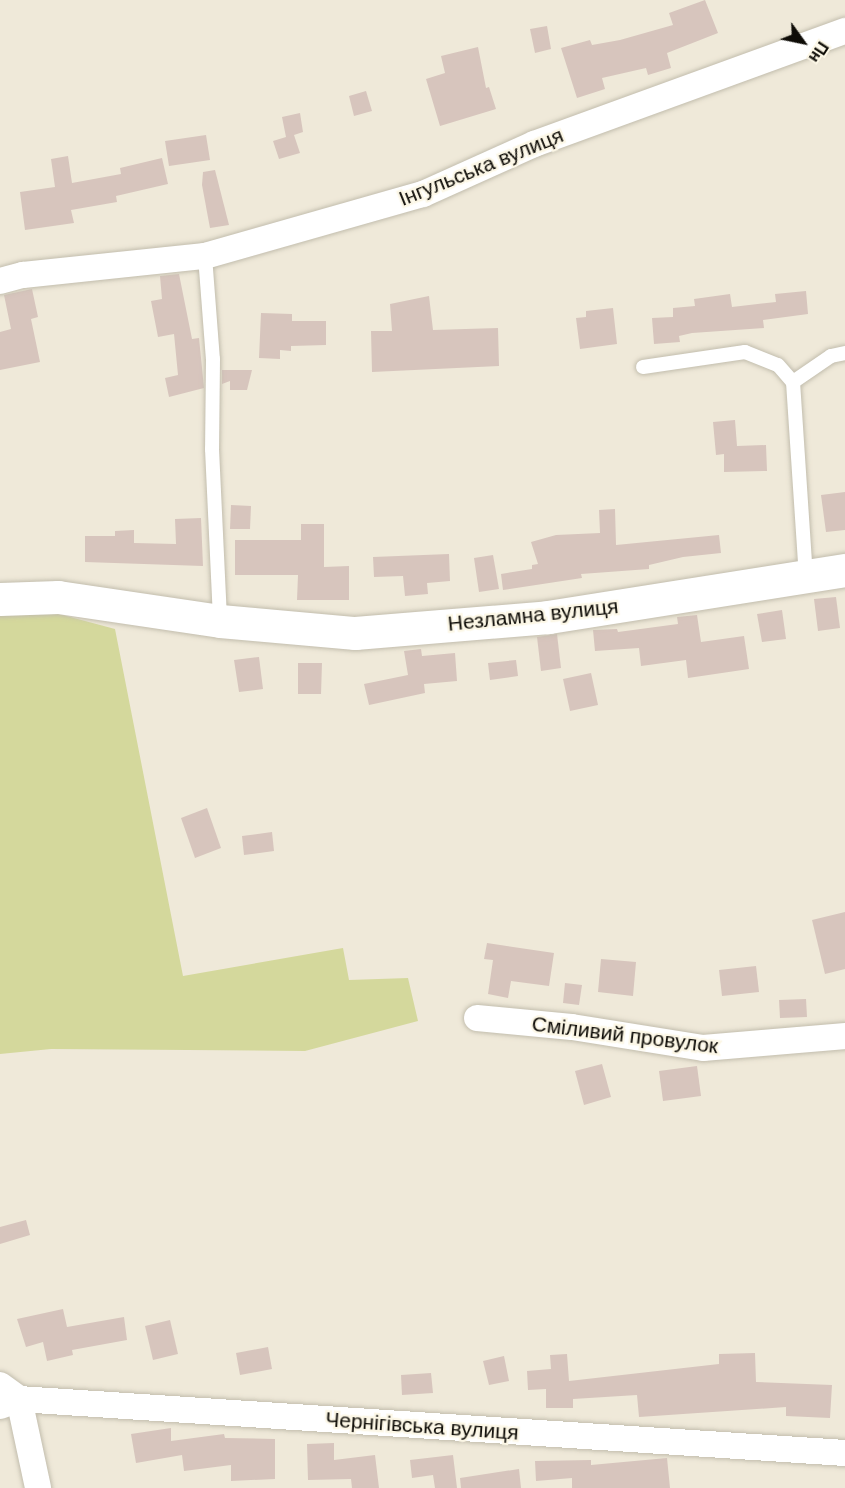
<!DOCTYPE html>
<html>
<head>
<meta charset="utf-8">
<style>
  body { margin:0 }
  #map { position:relative; width:845px; height:1488px; overflow:hidden; background:#efe9d9; font-family:Arial,sans-serif }
  div>[style] { position:absolute }
  .green>* { inset:0; background:#d4d89c }
  .building>* { inset:0; background:#d7c5bd }
  .roads { filter:drop-shadow(0 0 2px #c2bdad) drop-shadow(0 0 2px #c2bdad) }
  .lane>* { height:14px; margin:-7px; padding:0 7px; transform-origin:7px; border-radius:7px; background:#fff }
  .street>* { height:26px; margin:-13px; padding:0 13px; transform-origin:13px; border-radius:13px; background:#fff }
  .secondary>* { height:33px; margin:-16.5px; padding:0 16.5px; transform-origin:16.5px; border-radius:16.5px; background:#fff }
  span { translate:-50% -50%; white-space:nowrap; text-align:center; line-height:1.15; -webkit-text-stroke:4.5px #fcf7e6; paint-order:stroke }
  .street-label { font-size:21px; color:#0e0c07 }
  .north { position:absolute; left:773px; top:12px; width:60px; height:60px; -webkit-text-stroke:4px #fcf7e6; paint-order:stroke; rotate:123deg; font-size:16px; font-weight:700; line-height:24px; text-align:center; color:#0e0c07 }
  .north::after { content:''; display:block; margin:auto; width:21px; height:27px; background:#0e0c07; clip-path:polygon(50% 0,100% 100%,50% 72%,0 100%) }
</style>
</head>
<body>
<div id="map">
  <div class="green">
    <i style="clip-path:polygon(59px 614px,115px 629px,183px 976px,343px 948px,349px 980px,408px 978px,418px 1021px,305px 1051px,51px 1049px,0 1054px,0 615px)"></i>
  </div>
  <div class="building">
    <i style="clip-path:polygon(705px 0,718px 33px,667px 53px,671px 68px,648px 75px,646px 68px,602px 78px,605px 89px,577px 98px,561px 48px,590px 40px,592px 45px,620px 40px,673px 25px,669px 13px)"></i>
    <i style="clip-path:polygon(547px 26px,551px 49px,535px 53px,530px 29px)"></i>
    <i style="clip-path:polygon(478px 47px,486px 88px,489px 87px,496px 109px,440px 126px,426px 79px,445px 73px,441px 56px)"></i>
    <i style="clip-path:polygon(366px 91px,372px 111px,354px 116px,349px 96px)"></i>
    <i style="clip-path:polygon(300px 113px,303px 132px,294px 135px,300px 153px,279px 159px,273px 141px,286px 137px,282px 117px)"></i>
    <i style="clip-path:polygon(206px 135px,210px 160px,169px 166px,165px 141px)"></i>
    <i style="clip-path:polygon(68px 156px,72px 183px,121px 174px,120px 168px,162px 158px,168px 184px,116px 196px,117px 202px,71px 210px,74px 223px,25px 230px,20px 192px,55px 187px,51px 159px)"></i>
    <i style="clip-path:polygon(215px 170px,229px 225px,210px 228px,202px 185px,203px 172px)"></i>
    <i style="clip-path:polygon(179px 274px,192px 339px,199px 338px,204px 388px,169px 397px,165px 378px,178px 375px,174px 334px,158px 337px,151px 301px,162px 299px,160px 276px)"></i>
    <i style="clip-path:polygon(32px 289px,38px 317px,31px 319px,40px 362px,0 370px,0 332px,11px 329px,4px 295px)"></i>
    <i style="clip-path:polygon(806px 291px,808px 314px,763px 320px,764px 328px,692px 333px,679px 336px,680px 342px,654px 344px,652px 318px,673px 317px,673px 308px,695px 306px,694px 299px,730px 294px,732px 307px,776px 302px,775px 294px)"></i>
    <i style="clip-path:polygon(429px 296px,433px 330px,498px 328px,499px 366px,372px 372px,371px 331px,392px 331px,390px 304px)"></i>
    <i style="clip-path:polygon(613px 308px,617px 344px,580px 349px,576px 318px,586px 317px,586px 311px)"></i>
    <i style="clip-path:polygon(261px 313px,292px 314px,292px 321px,326px 321px,326px 345px,291px 346px,291px 351px,280px 350px,280px 359px,259px 358px)"></i>
    <i style="clip-path:polygon(222px 370px,252px 370px,247px 390px,230px 390px,230px 381px,222px 384px)"></i>
    <i style="clip-path:polygon(735px 420px,737px 446px,766px 445px,767px 471px,724px 472px,724px 454px,716px 455px,713px 422px)"></i>
    <i style="clip-path:polygon(845px 492px,845px 530px,826px 532px,821px 495px)"></i>
    <i style="clip-path:polygon(231px 505px,251px 506px,250px 529px,230px 529px)"></i>
    <i style="clip-path:polygon(615px 509px,616px 545px,719px 535px,721px 553px,683px 557px,649px 565px,649px 569px,581px 574px,582px 578px,503px 590px,501px 574px,532px 569px,532px 565px,538px 564px,531px 542px,556px 535px,600px 533px,599px 510px)"></i>
    <i style="clip-path:polygon(201px 518px,203px 566px,85px 562px,85px 536px,115px 536px,115px 531px,134px 530px,134px 543px,176px 544px,175px 519px)"></i>
    <i style="clip-path:polygon(301px 524px,324px 524px,324px 567px,349px 566px,349px 600px,297px 600px,298px 575px,235px 575px,235px 540px,301px 540px)"></i>
    <i style="clip-path:polygon(449px 554px,450px 581px,427px 583px,428px 594px,405px 596px,403px 576px,374px 577px,373px 557px)"></i>
    <i style="clip-path:polygon(493px 555px,499px 589px,479px 592px,474px 558px)"></i>
    <i style="clip-path:polygon(836px 597px,840px 628px,818px 631px,814px 599px)"></i>
    <i style="clip-path:polygon(782px 610px,786px 639px,762px 642px,757px 614px)"></i>
    <i style="clip-path:polygon(697px 615px,701px 642px,744px 636px,749px 669px,688px 678px,686px 660px,641px 666px,639px 648px,595px 651px,593px 630px,617px 629px,618px 632px,678px 624px,677px 617px)"></i>
    <i style="clip-path:polygon(557px 634px,561px 668px,541px 671px,537px 637px)"></i>
    <i style="clip-path:polygon(421px 649px,422px 656px,455px 653px,457px 681px,424px 684px,425px 693px,369px 705px,364px 684px,408px 675px,404px 651px)"></i>
    <i style="clip-path:polygon(259px 657px,263px 689px,239px 692px,234px 660px)"></i>
    <i style="clip-path:polygon(516px 660px,518px 676px,490px 680px,488px 663px)"></i>
    <i style="clip-path:polygon(298px 663px,322px 663px,321px 694px,298px 694px)"></i>
    <i style="clip-path:polygon(591px 673px,598px 705px,570px 711px,563px 679px)"></i>
    <i style="clip-path:polygon(207px 808px,221px 848px,195px 858px,181px 818px)"></i>
    <i style="clip-path:polygon(272px 832px,274px 851px,244px 855px,242px 836px)"></i>
    <i style="clip-path:polygon(845px 912px,845px 969px,825px 974px,812px 920px)"></i>
    <i style="clip-path:polygon(487px 943px,554px 953px,549px 986px,511px 981px,508px 998px,488px 994px,493px 960px,484px 959px)"></i>
    <i style="clip-path:polygon(601px 959px,636px 962px,633px 996px,598px 992px)"></i>
    <i style="clip-path:polygon(756px 966px,759px 992px,722px 996px,719px 970px)"></i>
    <i style="clip-path:polygon(565px 983px,582px 985px,579px 1005px,563px 1003px)"></i>
    <i style="clip-path:polygon(806px 999px,807px 1017px,780px 1018px,779px 1000px)"></i>
    <i style="clip-path:polygon(602px 1064px,611px 1097px,584px 1105px,575px 1071px)"></i>
    <i style="clip-path:polygon(697px 1066px,701px 1096px,663px 1101px,659px 1071px)"></i>
    <i style="clip-path:polygon(26px 1220px,30px 1235px,0 1244px,0 1227px)"></i>
    <i style="clip-path:polygon(63px 1309px,67px 1327px,124px 1317px,127px 1340px,72px 1350px,73px 1355px,47px 1361px,43px 1342px,26px 1347px,17px 1319px)"></i>
    <i style="clip-path:polygon(170px 1320px,178px 1354px,153px 1360px,145px 1326px)"></i>
    <i style="clip-path:polygon(268px 1347px,272px 1369px,240px 1375px,236px 1353px)"></i>
    <i style="clip-path:polygon(755px 1353px,756px 1382px,832px 1385px,830px 1418px,786px 1416px,786px 1407px,639px 1417px,637px 1395px,573px 1399px,573px 1408px,546px 1408px,546px 1389px,528px 1390px,527px 1371px,551px 1369px,550px 1355px,567px 1354px,569px 1381px,719px 1364px,719px 1354px)"></i>
    <i style="clip-path:polygon(504px 1356px,509px 1381px,489px 1385px,483px 1361px)"></i>
    <i style="clip-path:polygon(431px 1373px,433px 1393px,402px 1395px,401px 1375px)"></i>
    <i style="clip-path:polygon(171px 1428px,171px 1441px,224px 1434px,225px 1438px,275px 1439px,275px 1479px,231px 1481px,231px 1465px,184px 1471px,182px 1455px,136px 1463px,131px 1434px)"></i>
    <i style="clip-path:polygon(334px 1443px,334px 1460px,375px 1455px,379px 1488px,352px 1488px,351px 1479px,308px 1480px,307px 1444px)"></i>
    <i style="clip-path:polygon(453px 1455px,457px 1488px,435px 1488px,433px 1475px,412px 1478px,410px 1460px)"></i>
    <i style="clip-path:polygon(667px 1458px,670px 1488px,572px 1488px,572px 1478px,536px 1481px,535px 1461px,591px 1460px,591px 1465px)"></i>
    <i style="clip-path:polygon(519px 1469px,521px 1488px,461px 1488px,460px 1478px)"></i>
  </div>
  <div class="roads">
    <div class="lane">
      <i style="left:205px;top:256px;width:103px;rotate:85.6deg"></i>
      <i style="left:213px;top:359px;width:90px;rotate:90.6deg"></i>
      <i style="left:212px;top:449px;width:172px;rotate:87.3deg"></i>
      <i style="left:643px;top:367px;width:103px;rotate:-8.4deg"></i>
      <i style="left:745px;top:352px;width:35px;rotate:22deg"></i>
      <i style="left:778px;top:365px;width:23px;rotate:49deg"></i>
      <i style="left:793px;top:382px;width:195px;rotate:86.2deg"></i>
      <i style="left:793px;top:382px;width:46px;rotate:-34.4deg"></i>
      <i style="left:831px;top:356px;width:14px;rotate:-12deg"></i>
    </div>
    <div class="street">
      <i style="left:0;top:281px;width:24px;rotate:-15deg"></i>
      <i style="left:23px;top:275px;width:183px;rotate:-6deg"></i>
      <i style="left:205px;top:256px;width:227px;rotate:-15.9deg"></i>
      <i style="left:423px;top:194px;width:122px;rotate:-24.2deg"></i>
      <i style="left:534px;top:144px;width:331px;rotate:-20deg"></i>
      <i style="left:477px;top:1018px;width:95px;rotate:5.4deg"></i>
      <i style="left:572px;top:1027px;width:133px;rotate:9.1deg"></i>
      <i style="left:703px;top:1048px;width:143px;rotate:-4.8deg"></i>
      <i style="left:0;top:1385px;width:24px;rotate:36deg"></i>
      <i style="left:19px;top:1399px;width:91px;rotate:77.9deg"></i>
      <i style="left:0;top:1406px;width:20px;rotate:-20deg"></i>
      <i style="left:19px;top:1399px;width:828px;rotate:3.74deg"></i>
    </div>
    <div class="secondary">
      <i style="left:0;top:599px;width:58px;rotate:-2deg"></i>
      <i style="left:58px;top:597px;width:164px;rotate:8.4deg"></i>
      <i style="left:220px;top:621px;width:136px;rotate:5.1deg"></i>
      <i style="left:355px;top:633px;width:194px;rotate:-4.7deg"></i>
      <i style="left:548px;top:617px;width:301px;rotate:-9deg"></i>
    </div>
  </div>
  <div class="street-label">
    <span style="left:481px;top:167px;rotate:-22deg">Інгульська вулиця</span>
    <span style="left:533px;top:615px;rotate:-6deg">Незламна вулиця</span>
    <span style="left:625px;top:1035px;rotate:7deg">Сміливий провулок</span>
    <span style="left:422px;top:1426px;rotate:4deg">Чернігівська вулиця</span>
  </div>
  <div class="north">Пн</div>
</div>
</body>
</html>
